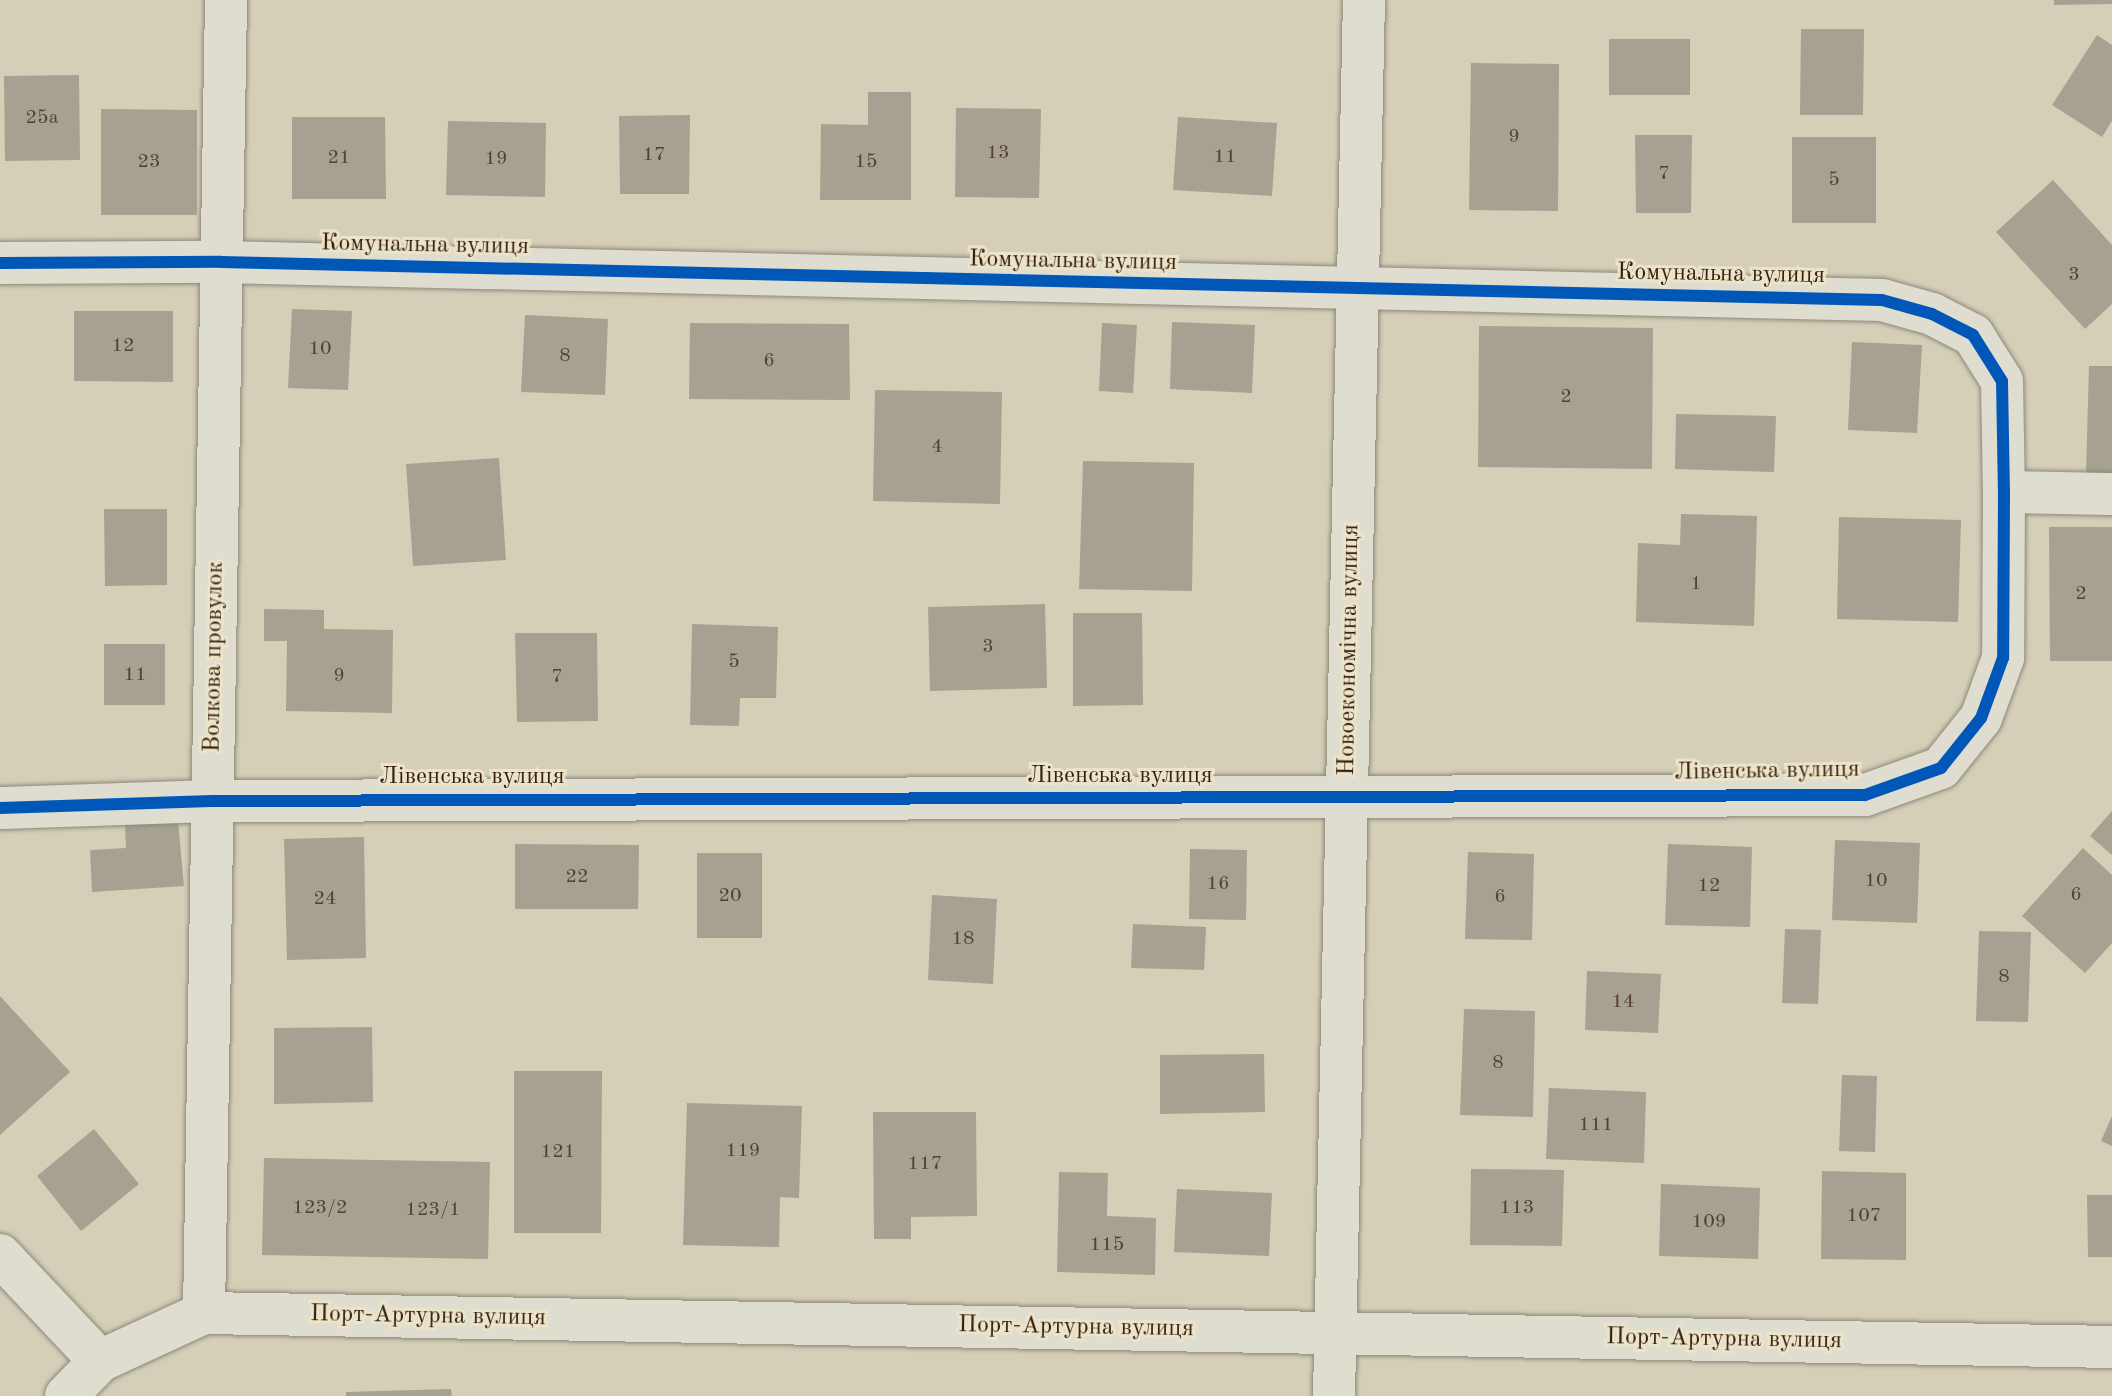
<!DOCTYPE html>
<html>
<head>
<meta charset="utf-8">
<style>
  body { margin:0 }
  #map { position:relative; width:2112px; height:1396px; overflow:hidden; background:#d5cfb8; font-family:"Old Standard TT",serif }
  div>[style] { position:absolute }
  .building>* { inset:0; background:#a6a191 }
  .roads { filter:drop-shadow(0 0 2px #8e8879) drop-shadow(0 0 2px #8e8879) }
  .minor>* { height:42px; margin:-21px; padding:0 21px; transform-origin:21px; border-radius:21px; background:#dfdcd0 }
  .cycleway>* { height:12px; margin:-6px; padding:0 6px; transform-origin:6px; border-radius:6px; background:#0057b8 }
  span { translate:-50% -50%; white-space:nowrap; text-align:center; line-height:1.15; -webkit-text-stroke:6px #ece4c9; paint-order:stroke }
  .number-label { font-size:20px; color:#534031 }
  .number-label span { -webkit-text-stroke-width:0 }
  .street-label { font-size:24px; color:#372011 }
</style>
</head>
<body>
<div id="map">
  <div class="building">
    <i style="clip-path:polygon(2054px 0,2112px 0,2112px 4px,2054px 5px)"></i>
    <i style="clip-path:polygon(1801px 29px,1864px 29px,1863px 115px,1800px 115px)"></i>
    <i style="clip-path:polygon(2097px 35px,2112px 45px,2112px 121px,2102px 137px,2052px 105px)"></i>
    <i style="clip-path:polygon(1609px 39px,1690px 39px,1690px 95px,1609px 95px)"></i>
    <i style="clip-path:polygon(1471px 63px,1559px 64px,1558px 211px,1469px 210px)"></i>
    <i style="clip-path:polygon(79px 75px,80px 160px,5px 161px,4px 76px)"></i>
    <i style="clip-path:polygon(868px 92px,911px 92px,911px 200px,820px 200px,821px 124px,868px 125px)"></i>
    <i style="clip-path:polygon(956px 108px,1041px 109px,1039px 198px,955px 197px)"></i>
    <i style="clip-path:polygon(101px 109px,197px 110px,197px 215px,101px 215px)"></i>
    <i style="clip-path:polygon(690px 115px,689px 194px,620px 194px,619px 116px)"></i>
    <i style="clip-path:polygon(292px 117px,385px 117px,386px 199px,292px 199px)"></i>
    <i style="clip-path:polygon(1178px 117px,1277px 123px,1272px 196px,1173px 190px)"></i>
    <i style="clip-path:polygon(448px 121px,546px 123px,545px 197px,446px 195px)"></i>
    <i style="clip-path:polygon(1635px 135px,1692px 135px,1691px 213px,1636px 213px)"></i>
    <i style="clip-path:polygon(1792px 137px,1876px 137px,1876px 223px,1792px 223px)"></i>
    <i style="clip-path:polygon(2053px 180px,2112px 245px,2112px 304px,2085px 329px,1996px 232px)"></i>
    <i style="clip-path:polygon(292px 309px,352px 311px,348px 390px,288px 388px)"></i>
    <i style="clip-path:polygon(74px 311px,173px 311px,173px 382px,74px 381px)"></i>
    <i style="clip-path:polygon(525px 315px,608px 319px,605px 395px,521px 392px)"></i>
    <i style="clip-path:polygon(1172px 322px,1255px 325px,1252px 393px,1170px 389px)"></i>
    <i style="clip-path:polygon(690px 323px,849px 324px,850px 400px,689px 399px)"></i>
    <i style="clip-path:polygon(1102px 323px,1137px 325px,1133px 393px,1099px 391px)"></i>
    <i style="clip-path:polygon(1479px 326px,1653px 328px,1652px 469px,1478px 467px)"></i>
    <i style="clip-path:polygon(1852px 342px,1922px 345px,1917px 433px,1848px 430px)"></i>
    <i style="clip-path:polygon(2089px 366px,2112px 366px,2112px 474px,2086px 473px)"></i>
    <i style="clip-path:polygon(875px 390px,1002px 392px,1000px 504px,873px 501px)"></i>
    <i style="clip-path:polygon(1676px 414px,1776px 416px,1774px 472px,1675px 469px)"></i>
    <i style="clip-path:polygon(499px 458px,506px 560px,413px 566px,406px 464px)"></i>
    <i style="clip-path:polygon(1083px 461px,1194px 463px,1192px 591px,1079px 589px)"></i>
    <i style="clip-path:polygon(104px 509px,167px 509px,167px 585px,105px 586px)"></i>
    <i style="clip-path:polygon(1681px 514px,1757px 516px,1754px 626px,1636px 622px,1638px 543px,1680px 545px)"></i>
    <i style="clip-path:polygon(1839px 517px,1961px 520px,1958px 622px,1837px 619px)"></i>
    <i style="clip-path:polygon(2049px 527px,2112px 527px,2112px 661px,2050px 661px)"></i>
    <i style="clip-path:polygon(1045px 604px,1047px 688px,930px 691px,928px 607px)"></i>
    <i style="clip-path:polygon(264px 609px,324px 610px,324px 629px,393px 630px,392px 713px,286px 711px,287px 641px,264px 641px)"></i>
    <i style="clip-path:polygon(1073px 613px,1142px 613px,1143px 705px,1073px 706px)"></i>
    <i style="clip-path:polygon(692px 624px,778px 627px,776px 698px,740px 698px,739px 726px,690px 725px)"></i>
    <i style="clip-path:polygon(515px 633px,597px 633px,598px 721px,517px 722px)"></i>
    <i style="clip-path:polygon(104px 644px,165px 644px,165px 705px,104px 705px)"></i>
    <i style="clip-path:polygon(2112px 811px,2112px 855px,2090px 836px)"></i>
    <i style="clip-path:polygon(178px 821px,184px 886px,92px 892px,90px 850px,126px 848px,125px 825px)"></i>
    <i style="clip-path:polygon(364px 837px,366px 958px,287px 960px,284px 839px)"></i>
    <i style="clip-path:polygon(1835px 840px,1920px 843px,1917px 923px,1832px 920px)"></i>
    <i style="clip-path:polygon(515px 844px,639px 845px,638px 909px,515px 909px)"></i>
    <i style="clip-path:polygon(1668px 844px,1752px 847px,1750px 927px,1665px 925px)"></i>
    <i style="clip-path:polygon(2083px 848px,2112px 875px,2112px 943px,2085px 973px,2022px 916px)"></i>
    <i style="clip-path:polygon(1190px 849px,1247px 850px,1246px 920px,1189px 919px)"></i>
    <i style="clip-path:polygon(1468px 852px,1534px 854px,1532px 940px,1465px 939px)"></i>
    <i style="clip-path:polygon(697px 853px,762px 853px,762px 938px,697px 938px)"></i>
    <i style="clip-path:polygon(932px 895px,997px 899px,993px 984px,928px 980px)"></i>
    <i style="clip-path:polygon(1133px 924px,1206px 927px,1204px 970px,1131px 968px)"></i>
    <i style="clip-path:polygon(1785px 929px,1821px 930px,1818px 1004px,1782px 1003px)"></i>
    <i style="clip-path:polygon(1979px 931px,2031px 932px,2028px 1022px,1976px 1021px)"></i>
    <i style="clip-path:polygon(1587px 971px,1661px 974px,1658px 1033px,1585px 1030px)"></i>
    <i style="clip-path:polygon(0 996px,70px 1072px,0 1135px)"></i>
    <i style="clip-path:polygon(1464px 1009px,1535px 1011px,1533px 1117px,1460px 1115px)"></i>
    <i style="clip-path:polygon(372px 1027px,373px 1102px,274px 1104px,274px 1028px)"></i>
    <i style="clip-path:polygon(1264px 1054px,1265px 1112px,1160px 1114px,1160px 1055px)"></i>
    <i style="clip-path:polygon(514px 1071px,602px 1071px,601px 1233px,514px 1233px)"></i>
    <i style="clip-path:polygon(1842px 1075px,1877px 1076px,1875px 1152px,1839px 1151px)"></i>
    <i style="clip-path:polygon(1549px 1088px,1646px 1092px,1644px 1163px,1546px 1159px)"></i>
    <i style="clip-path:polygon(687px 1103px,802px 1106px,799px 1198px,780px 1197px,779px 1247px,683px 1245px)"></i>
    <i style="clip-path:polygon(873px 1112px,976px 1112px,977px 1216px,911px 1217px,911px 1239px,874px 1239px)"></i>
    <i style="clip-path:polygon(2112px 1116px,2112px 1146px,2101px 1141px)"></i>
    <i style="clip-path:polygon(94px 1129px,139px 1184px,81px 1231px,37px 1176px)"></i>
    <i style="clip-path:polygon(264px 1158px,490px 1162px,488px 1259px,262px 1255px)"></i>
    <i style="clip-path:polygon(1471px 1169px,1564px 1170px,1562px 1246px,1470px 1245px)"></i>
    <i style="clip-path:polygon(1822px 1171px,1906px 1173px,1906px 1260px,1821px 1259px)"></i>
    <i style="clip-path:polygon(1059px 1172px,1108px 1173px,1107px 1216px,1156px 1218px,1155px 1275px,1057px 1272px)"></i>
    <i style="clip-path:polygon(1661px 1184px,1760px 1188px,1758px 1259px,1659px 1256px)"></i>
    <i style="clip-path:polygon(1177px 1189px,1272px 1193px,1269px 1256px,1174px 1252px)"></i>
    <i style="clip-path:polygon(2087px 1195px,2112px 1195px,2112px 1257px,2088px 1257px)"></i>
    <i style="clip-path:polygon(451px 1389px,452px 1396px,346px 1396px,346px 1392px)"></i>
  </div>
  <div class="roads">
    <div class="minor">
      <i style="left:0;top:263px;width:221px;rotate:-0.3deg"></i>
      <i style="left:221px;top:262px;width:1661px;rotate:1.31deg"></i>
      <i style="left:1882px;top:300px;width:52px;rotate:15.6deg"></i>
      <i style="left:1932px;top:314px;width:46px;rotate:27.1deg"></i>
      <i style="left:1973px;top:335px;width:54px;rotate:57.8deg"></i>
      <i style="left:2002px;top:381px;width:111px;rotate:89deg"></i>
      <i style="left:2004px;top:492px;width:166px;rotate:90.3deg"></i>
      <i style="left:2003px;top:658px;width:64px;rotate:110.1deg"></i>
      <i style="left:1981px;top:718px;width:64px;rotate:128.7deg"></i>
      <i style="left:1941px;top:768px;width:81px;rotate:160.4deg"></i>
      <i style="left:1865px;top:795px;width:1652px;rotate:179.79deg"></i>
      <i style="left:213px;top:801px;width:213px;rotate:178.1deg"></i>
      <i style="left:2004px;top:492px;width:108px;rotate:1.1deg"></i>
      <i style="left:0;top:1255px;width:146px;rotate:46.7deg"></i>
      <i style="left:204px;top:1313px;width:1313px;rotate:-89.04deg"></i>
      <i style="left:66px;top:1396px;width:49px;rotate:-45.8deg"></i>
      <i style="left:100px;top:1361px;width:115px;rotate:-24.8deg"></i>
      <i style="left:204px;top:1313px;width:1908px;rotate:1.02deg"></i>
      <i style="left:1334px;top:1396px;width:1396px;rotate:-88.77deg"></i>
    </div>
  </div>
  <div class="cycleway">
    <i style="left:0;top:263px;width:221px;rotate:-0.3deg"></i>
    <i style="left:221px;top:262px;width:1661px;rotate:1.31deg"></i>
    <i style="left:1882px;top:300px;width:52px;rotate:15.6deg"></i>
    <i style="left:1932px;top:314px;width:46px;rotate:27.1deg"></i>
    <i style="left:1973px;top:335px;width:54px;rotate:57.8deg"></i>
    <i style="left:2002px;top:381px;width:111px;rotate:89deg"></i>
    <i style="left:2004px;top:492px;width:166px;rotate:90.3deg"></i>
    <i style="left:2003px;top:658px;width:64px;rotate:110.1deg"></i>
    <i style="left:1981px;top:718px;width:64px;rotate:128.7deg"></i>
    <i style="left:1941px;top:768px;width:81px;rotate:160.4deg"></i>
    <i style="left:1865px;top:795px;width:1652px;rotate:179.79deg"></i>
    <i style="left:213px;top:801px;width:213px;rotate:178.1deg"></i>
  </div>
  <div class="number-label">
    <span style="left:42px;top:118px">25а</span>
    <span style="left:1514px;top:137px">9</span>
    <span style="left:998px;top:153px">13</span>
    <span style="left:654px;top:155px">17</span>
    <span style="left:1225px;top:157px">11</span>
    <span style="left:339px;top:158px">21</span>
    <span style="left:496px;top:159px">19</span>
    <span style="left:149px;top:162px">23</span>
    <span style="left:866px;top:162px">15</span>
    <span style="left:1664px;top:174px">7</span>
    <span style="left:1834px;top:180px">5</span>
    <span style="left:2074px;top:275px">3</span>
    <span style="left:123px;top:346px">12</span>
    <span style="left:320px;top:349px">10</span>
    <span style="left:565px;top:356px">8</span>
    <span style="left:769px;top:361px">6</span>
    <span style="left:1566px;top:397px">2</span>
    <span style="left:937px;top:447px">4</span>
    <span style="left:1696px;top:584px">1</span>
    <span style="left:2081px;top:594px">2</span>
    <span style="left:988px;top:647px">3</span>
    <span style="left:734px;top:662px">5</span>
    <span style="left:135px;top:675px">11</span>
    <span style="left:339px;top:676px">9</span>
    <span style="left:557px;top:677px">7</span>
    <span style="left:577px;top:877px">22</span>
    <span style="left:1876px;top:881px">10</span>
    <span style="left:1218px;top:884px">16</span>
    <span style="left:1709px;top:886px">12</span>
    <span style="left:2076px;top:895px">6</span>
    <span style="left:730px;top:896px">20</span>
    <span style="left:1500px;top:897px">6</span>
    <span style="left:325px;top:899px">24</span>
    <span style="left:963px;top:939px">18</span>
    <span style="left:2004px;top:977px">8</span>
    <span style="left:1623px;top:1002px">14</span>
    <span style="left:1498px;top:1063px">8</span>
    <span style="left:1596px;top:1125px">111</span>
    <span style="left:743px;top:1151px">119</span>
    <span style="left:558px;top:1152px">121</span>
    <span style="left:925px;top:1164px">117</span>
    <span style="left:320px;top:1208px">123/2</span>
    <span style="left:1517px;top:1208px">113</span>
    <span style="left:433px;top:1210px">123/1</span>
    <span style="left:1864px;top:1216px">107</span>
    <span style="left:1709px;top:1222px">109</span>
    <span style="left:1107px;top:1245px">115</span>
  </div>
  <div class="street-label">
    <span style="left:425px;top:246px;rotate:1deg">Комунальна вулиця</span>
    <span style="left:1073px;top:262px;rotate:1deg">Комунальна вулиця</span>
    <span style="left:1721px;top:275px;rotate:1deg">Комунальна вулиця</span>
    <span style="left:1350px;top:650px;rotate:-89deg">Новоекономічна вулиця</span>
    <span style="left:215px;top:657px;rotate:-89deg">Волкова провулок</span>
    <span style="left:1767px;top:772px;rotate:-1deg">Лівенська вулиця</span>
    <span style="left:1120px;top:777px">Лівенська вулиця</span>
    <span style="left:472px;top:778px">Лівенська вулиця</span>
    <span style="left:428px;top:1317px;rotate:1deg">Порт-Артурна вулиця</span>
    <span style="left:1076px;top:1328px;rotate:1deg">Порт-Артурна вулиця</span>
    <span style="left:1724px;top:1340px;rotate:1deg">Порт-Артурна вулиця</span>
  </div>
</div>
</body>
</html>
